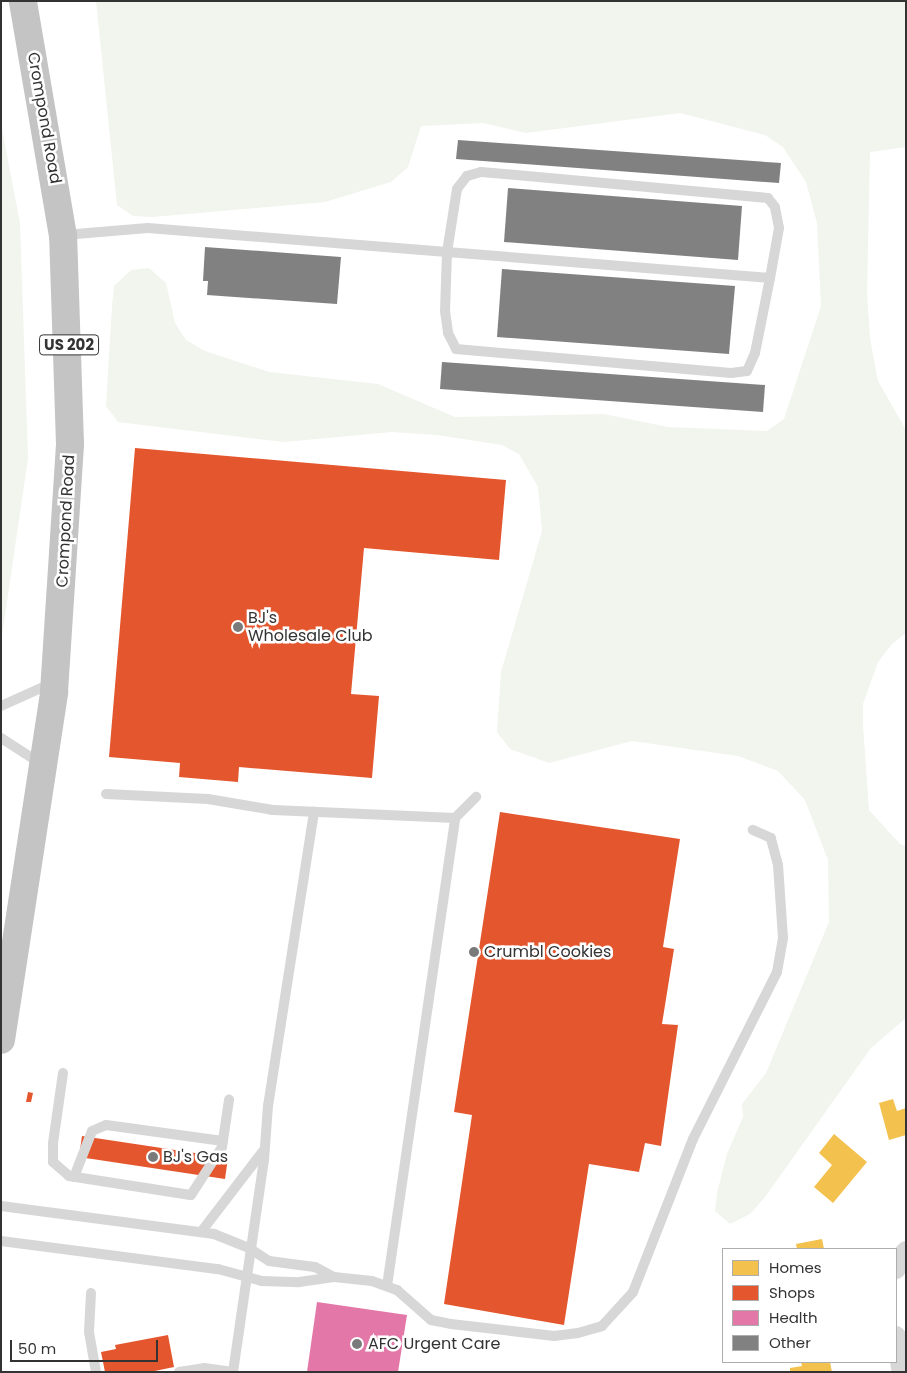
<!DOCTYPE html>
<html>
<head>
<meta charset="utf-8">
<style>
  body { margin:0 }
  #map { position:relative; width:907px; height:1373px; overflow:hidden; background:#fff; font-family:Poppins,sans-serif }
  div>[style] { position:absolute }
  .green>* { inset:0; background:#f1f5ed }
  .homes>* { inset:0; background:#f2c14e }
  .shops>* { inset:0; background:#e4572e }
  .health>* { inset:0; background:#e377a8 }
  .building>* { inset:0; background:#818181 }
  .lane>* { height:10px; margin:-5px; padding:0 5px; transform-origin:5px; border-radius:5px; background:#d7d7d7 }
  .street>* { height:20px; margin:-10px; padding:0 10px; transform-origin:10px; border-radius:10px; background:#d7d7d7 }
  .highway>* { height:28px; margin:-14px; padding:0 14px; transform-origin:14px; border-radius:14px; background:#c4c4c4 }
  .dots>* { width:14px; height:14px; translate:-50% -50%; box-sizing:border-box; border:2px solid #fff; border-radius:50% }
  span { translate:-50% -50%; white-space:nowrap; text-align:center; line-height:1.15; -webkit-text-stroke:5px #fff; paint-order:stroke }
  .shield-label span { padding:1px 4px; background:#fff; border:1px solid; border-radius:4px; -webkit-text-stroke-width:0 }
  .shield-label { font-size:15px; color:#333; font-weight:700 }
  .street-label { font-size:16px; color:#333 }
  .poi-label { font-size:16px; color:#333 }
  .left { translate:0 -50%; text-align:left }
  .frame { position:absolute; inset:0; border:2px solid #333; pointer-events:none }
  .legend { position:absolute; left:722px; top:1248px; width:175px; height:115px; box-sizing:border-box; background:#fff; border:1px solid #adadad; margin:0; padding:6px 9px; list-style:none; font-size:15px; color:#333 }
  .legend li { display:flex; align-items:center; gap:10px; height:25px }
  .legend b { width:25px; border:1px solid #adadad }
  .scale { position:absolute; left:10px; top:1340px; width:148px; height:22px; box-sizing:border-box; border:2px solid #333; border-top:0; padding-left:6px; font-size:15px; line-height:18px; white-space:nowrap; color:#333; -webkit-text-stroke:4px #fff; paint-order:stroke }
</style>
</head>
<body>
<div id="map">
  <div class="green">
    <i style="clip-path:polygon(96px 1px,906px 1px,906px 147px,870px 152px,867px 294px,870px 338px,878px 381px,906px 430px,906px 633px,892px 644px,878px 662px,863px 704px,863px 725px,869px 810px,900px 844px,906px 846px,906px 1018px,871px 1048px,765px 1197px,750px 1214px,730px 1224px,715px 1211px,717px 1193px,727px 1154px,743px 1117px,742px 1104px,766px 1073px,829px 922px,828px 860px,805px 800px,778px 771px,738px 756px,632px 741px,549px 763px,510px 749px,497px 732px,501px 672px,542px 531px,538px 487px,519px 454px,502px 445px,437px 435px,392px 432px,284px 442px,118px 422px,106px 406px,112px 306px,114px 286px,131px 270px,149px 268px,166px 283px,175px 323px,186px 340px,205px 351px,269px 372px,378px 384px,455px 417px,604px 414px,668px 427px,767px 431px,784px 419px,821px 306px,817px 223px,806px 182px,783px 147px,765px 135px,680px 113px,526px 133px,483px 123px,421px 126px,408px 167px,391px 182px,325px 202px,153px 217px,133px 216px,117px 205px)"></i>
    <i style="clip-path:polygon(1px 124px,20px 223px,28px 458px,1px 643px)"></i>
  </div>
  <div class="homes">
    <i style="clip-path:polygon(893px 1099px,897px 1111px,906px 1108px,906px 1135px,889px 1140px,879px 1103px)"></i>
    <i style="clip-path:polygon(834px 1134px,867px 1162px,833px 1203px,814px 1187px,832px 1165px,819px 1153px)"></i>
    <i style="clip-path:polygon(822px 1239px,824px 1249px,797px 1249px,796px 1244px)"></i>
    <i style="clip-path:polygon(801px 1362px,830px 1362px,832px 1372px,790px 1372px,790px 1368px,802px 1366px)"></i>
  </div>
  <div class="shops">
    <i style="clip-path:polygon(135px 448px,506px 480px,499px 560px,364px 548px,351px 694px,379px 696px,372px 778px,239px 767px,238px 782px,179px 777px,180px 763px,109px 757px)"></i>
    <i style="clip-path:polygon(500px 812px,680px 839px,663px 947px,674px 949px,662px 1024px,678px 1025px,661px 1146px,645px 1143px,639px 1172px,589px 1164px,564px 1325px,444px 1304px,472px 1115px,454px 1112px)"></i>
    <i style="clip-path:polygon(28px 1092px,33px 1093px,31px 1102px,26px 1102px)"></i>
    <i style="clip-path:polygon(82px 1136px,228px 1158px,225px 1179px,79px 1157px)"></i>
    <i style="clip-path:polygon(168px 1335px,174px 1367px,150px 1372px,105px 1372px,101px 1352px,116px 1349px,115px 1345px)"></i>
  </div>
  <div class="health">
    <i style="clip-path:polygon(317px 1302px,407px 1315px,398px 1372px,307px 1372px)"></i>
  </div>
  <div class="building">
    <i style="clip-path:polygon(458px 140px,781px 163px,779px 183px,456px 159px)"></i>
    <i style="clip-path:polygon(508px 188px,742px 206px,738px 260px,504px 242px)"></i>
    <i style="clip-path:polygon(205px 247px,341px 257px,337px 304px,207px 295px,208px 281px,203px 281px)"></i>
    <i style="clip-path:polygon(502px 269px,735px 286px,729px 354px,497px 337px)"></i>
    <i style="clip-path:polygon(442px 362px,765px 385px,763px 412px,440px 389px)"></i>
  </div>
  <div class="lane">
    <i style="left:64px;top:235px;width:84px;rotate:-4.8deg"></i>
    <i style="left:148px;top:228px;width:300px;rotate:4.6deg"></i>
    <i style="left:447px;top:252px;width:59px;rotate:91.9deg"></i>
    <i style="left:445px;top:311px;width:22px;rotate:82deg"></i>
    <i style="left:448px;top:333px;width:18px;rotate:63deg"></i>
    <i style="left:456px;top:349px;width:276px;rotate:5deg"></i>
    <i style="left:731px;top:373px;width:16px;rotate:-7deg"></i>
    <i style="left:747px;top:371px;width:20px;rotate:-66deg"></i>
    <i style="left:755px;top:353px;width:76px;rotate:-78.7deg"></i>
    <i style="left:770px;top:278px;width:51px;rotate:-79.8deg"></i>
    <i style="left:779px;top:228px;width:21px;rotate:-101deg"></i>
    <i style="left:775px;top:207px;width:11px;rotate:-128deg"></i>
    <i style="left:768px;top:198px;width:288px;rotate:-174.8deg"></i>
    <i style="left:481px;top:172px;width:15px;rotate:164deg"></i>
    <i style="left:467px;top:176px;width:16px;rotate:128deg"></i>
    <i style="left:457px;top:189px;width:64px;rotate:99deg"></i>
    <i style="left:447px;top:252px;width:324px;rotate:4.6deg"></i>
    <i style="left:1px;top:706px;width:56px;rotate:-24.3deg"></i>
    <i style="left:1px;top:738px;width:46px;rotate:32.7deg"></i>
    <i style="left:106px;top:794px;width:102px;rotate:2.8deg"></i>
    <i style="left:208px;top:799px;width:66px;rotate:9.6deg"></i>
    <i style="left:273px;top:810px;width:182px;rotate:2.5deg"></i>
    <i style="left:455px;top:818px;width:30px;rotate:-45deg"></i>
    <i style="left:63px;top:1073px;width:71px;rotate:98.1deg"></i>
    <i style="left:53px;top:1143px;width:19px;rotate:90deg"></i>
    <i style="left:53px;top:1162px;width:21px;rotate:41deg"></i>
    <i style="left:69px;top:1176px;width:123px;rotate:8.9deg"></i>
    <i style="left:191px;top:1195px;width:57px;rotate:-57.1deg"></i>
    <i style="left:222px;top:1147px;width:48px;rotate:-81.5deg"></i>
    <i style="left:74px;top:1177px;width:49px;rotate:-68.6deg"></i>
    <i style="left:92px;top:1131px;width:15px;rotate:-23deg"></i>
    <i style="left:106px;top:1125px;width:118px;rotate:7.8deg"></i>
    <i style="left:1px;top:1206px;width:215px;rotate:7.5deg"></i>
    <i style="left:214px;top:1234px;width:38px;rotate:22deg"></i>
    <i style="left:249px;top:1248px;width:24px;rotate:33deg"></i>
    <i style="left:269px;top:1261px;width:46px;rotate:7.4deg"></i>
    <i style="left:315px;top:1267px;width:21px;rotate:28deg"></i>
    <i style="left:201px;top:1232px;width:103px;rotate:-52.5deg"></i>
    <i style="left:1px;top:1241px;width:219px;rotate:7.4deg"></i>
    <i style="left:218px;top:1269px;width:46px;rotate:15.3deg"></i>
    <i style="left:262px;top:1281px;width:37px;rotate:2deg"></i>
    <i style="left:299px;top:1282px;width:35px;rotate:-8deg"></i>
    <i style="left:334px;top:1277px;width:38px;rotate:6deg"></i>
    <i style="left:372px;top:1281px;width:27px;rotate:20deg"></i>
    <i style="left:397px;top:1290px;width:45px;rotate:41.4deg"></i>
    <i style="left:431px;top:1320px;width:20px;rotate:11deg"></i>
    <i style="left:451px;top:1324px;width:104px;rotate:6.6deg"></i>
    <i style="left:554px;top:1336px;width:24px;rotate:-7deg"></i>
    <i style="left:578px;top:1333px;width:25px;rotate:-16deg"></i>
    <i style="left:602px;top:1326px;width:46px;rotate:-47.6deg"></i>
    <i style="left:633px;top:1292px;width:164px;rotate:-68.6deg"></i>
    <i style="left:693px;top:1139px;width:187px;rotate:-63.3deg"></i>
    <i style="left:777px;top:972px;width:35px;rotate:-80deg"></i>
    <i style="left:783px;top:938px;width:73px;rotate:-93.9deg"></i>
    <i style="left:778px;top:865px;width:28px;rotate:-105deg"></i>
    <i style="left:771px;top:838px;width:20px;rotate:-156deg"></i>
    <i style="left:387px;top:1286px;width:473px;rotate:-81.7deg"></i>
    <i style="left:91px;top:1293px;width:39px;rotate:93deg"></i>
    <i style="left:89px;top:1332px;width:41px;rotate:80.1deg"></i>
    <i style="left:179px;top:1372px;width:25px;rotate:-9deg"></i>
    <i style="left:204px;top:1368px;width:29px;rotate:8deg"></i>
    <i style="left:233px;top:1372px;width:214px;rotate:-81.7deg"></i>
    <i style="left:264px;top:1160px;width:54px;rotate:-85.8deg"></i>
    <i style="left:268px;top:1106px;width:298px;rotate:-81.1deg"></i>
  </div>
  <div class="street">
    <i style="left:896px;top:1269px;width:9px;rotate:-77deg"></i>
    <i style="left:898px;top:1260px;width:12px;rotate:-48deg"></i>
    <i style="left:896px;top:1336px;width:36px;rotate:81deg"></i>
  </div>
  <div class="highway">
    <i style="left:1px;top:1040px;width:352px;rotate:-81.3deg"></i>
    <i style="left:54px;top:692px;width:249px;rotate:-86.3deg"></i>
    <i style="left:70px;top:444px;width:208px;rotate:-91.9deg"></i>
    <i style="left:63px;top:236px;width:238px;rotate:-99.7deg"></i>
  </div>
  <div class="dots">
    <i style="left:238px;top:627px;background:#7a7a7a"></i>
    <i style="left:474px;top:952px;background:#7a7a7a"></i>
    <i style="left:153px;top:1157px;background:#7a7a7a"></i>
    <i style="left:357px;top:1344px;background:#7a7a7a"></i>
  </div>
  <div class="shield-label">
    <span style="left:69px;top:345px">US 202</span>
  </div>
  <div class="street-label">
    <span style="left:44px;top:118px;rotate:80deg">Crompond Road</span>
    <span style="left:66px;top:521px;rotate:-87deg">Crompond Road</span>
  </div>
  <div class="poi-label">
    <span class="left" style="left:248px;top:627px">BJ's<br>Wholesale Club</span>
    <span class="left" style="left:484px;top:952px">Crumbl Cookies</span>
    <span class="left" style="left:163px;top:1157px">BJ's Gas</span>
    <span class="left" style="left:368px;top:1344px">AFC Urgent Care</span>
  </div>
  <div class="frame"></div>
  <ul class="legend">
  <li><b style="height:14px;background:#f2c14e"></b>Homes</li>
  <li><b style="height:14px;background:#e4572e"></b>Shops</li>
  <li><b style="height:14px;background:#e377a8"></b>Health</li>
  <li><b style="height:14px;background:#818181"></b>Other</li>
  </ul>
  <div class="scale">50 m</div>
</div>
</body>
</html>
